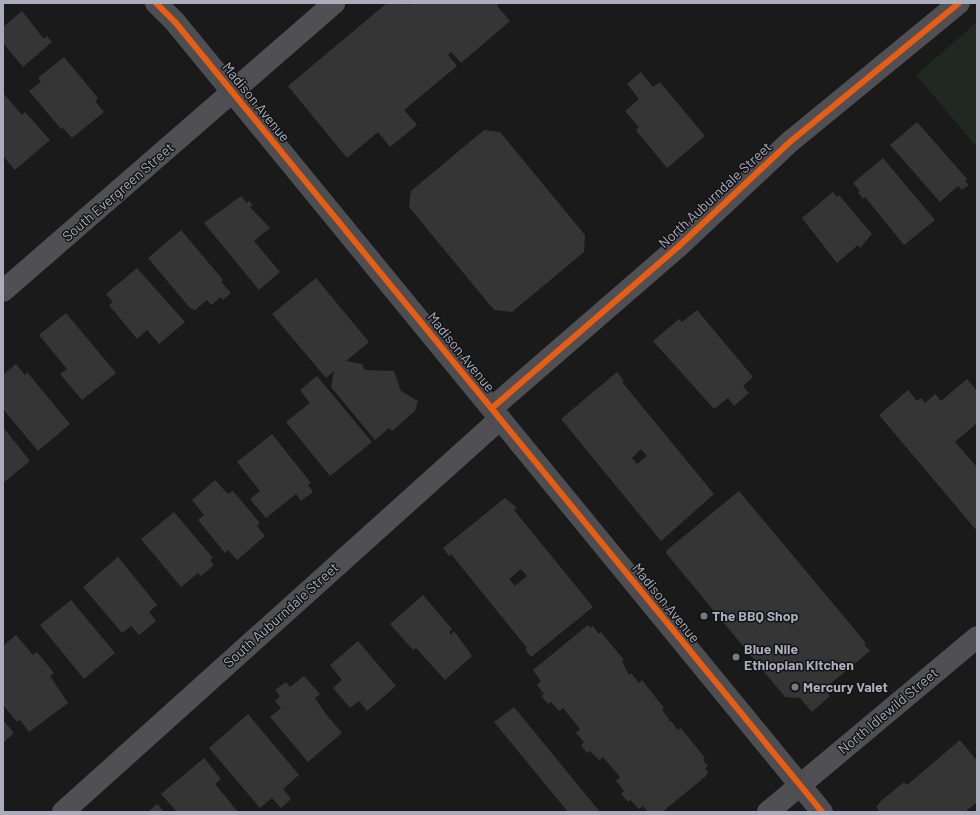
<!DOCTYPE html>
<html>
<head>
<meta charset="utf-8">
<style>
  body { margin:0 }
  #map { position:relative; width:980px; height:815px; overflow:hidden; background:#1a1a1a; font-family:Barlow,sans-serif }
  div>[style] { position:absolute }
  .green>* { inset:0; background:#1f2822 }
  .building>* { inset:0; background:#353536 }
  .street>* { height:22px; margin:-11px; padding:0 11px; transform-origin:11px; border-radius:11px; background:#505054 }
  .secondary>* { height:22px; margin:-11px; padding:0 11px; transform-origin:11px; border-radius:11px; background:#4d4e52 }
  .cycleway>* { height:6px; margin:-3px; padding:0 3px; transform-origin:3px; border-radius:3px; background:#e95d12 }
  .dots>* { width:11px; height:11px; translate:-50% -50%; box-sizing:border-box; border:2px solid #141416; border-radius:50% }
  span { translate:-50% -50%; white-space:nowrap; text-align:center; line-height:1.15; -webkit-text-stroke:3px #141416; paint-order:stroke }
  .street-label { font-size:14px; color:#aaadbc }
  .poi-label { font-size:14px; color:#aaadbc; font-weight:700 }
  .left { translate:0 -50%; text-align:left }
  .frame { position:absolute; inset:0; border:4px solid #aaadbc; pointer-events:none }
</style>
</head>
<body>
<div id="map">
  <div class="green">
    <i style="clip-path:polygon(977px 22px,977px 147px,916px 75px)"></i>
  </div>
  <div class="building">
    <i style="clip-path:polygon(387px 3px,406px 3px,408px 5px,411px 3px,500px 3px,497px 6px,510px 21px,461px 63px,451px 52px,448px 55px,457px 66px,404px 110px,417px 125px,390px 147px,378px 132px,347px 158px,288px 86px)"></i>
    <i style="clip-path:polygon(22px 11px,44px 39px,47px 36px,52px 42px,23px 67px,3px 43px,3px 27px)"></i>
    <i style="clip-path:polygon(64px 57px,98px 98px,95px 101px,104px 112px,72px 138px,63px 128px,61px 129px,29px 91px,41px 82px,38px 78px)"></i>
    <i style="clip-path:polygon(641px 72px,653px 87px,660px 82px,705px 136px,667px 168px,636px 130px,639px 127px,625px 111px,639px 99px,627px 84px)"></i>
    <i style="clip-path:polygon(3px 93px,22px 115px,25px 112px,50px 140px,15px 170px,3px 156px)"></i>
    <i style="clip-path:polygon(917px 122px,967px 179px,965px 181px,969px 185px,962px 190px,958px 186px,940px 202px,890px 145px)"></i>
    <i style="clip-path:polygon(484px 130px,500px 132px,585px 235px,584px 252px,512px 312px,494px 310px,409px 207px,411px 191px)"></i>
    <i style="clip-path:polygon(883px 158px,935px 220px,904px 245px,865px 197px,863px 199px,858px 192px,860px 191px,853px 183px)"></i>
    <i style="clip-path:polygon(833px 192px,837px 197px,839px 195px,872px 234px,860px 248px,858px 245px,837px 263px,802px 218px)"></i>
    <i style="clip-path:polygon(241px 196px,247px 203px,249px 201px,253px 205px,250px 207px,270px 228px,254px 241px,280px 272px,259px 290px,204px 223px)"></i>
    <i style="clip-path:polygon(181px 230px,223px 280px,221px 282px,231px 293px,223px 300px,221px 297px,211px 305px,207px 300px,195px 310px,190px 308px,148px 258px)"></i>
    <i style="clip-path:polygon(137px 268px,185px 322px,159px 344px,147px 330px,137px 339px,109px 305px,113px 302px,106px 294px)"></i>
    <i style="clip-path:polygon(316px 278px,369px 342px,346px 361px,362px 364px,365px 370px,394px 371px,401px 391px,418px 401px,415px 411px,392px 431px,389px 428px,375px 440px,331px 387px,334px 371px,326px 378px,272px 314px)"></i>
    <i style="clip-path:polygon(697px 310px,753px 377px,743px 386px,749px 393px,734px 406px,728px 398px,714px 409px,653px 341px,679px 319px,682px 322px)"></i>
    <i style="clip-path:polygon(66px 313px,116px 373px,82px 400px,60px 374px,67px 369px,39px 335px)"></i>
    <i style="clip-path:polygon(16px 364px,25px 375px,27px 372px,70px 424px,38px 451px,3px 409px,3px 375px)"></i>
    <i style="clip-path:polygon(evenodd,617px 372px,624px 381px,622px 382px,714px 494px,661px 541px,561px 419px,617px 372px,641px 449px,647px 456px,637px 464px,632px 458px,641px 449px)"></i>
    <i style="clip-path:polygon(317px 376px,372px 442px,330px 476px,286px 422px,310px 403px,300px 390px)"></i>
    <i style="clip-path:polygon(967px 379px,977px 391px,977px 423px,955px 442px,977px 467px,977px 531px,879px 415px,908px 390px,917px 401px,921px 398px,925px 403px,935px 394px,941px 401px)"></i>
    <i style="clip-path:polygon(3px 427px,30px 461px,3px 483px)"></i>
    <i style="clip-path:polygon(272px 434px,311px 483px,308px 485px,313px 492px,301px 501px,296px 494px,266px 518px,250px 499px,260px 491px,237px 462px)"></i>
    <i style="clip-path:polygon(215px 480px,228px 494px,233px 491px,260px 523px,257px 526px,265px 536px,237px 560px,228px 550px,225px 553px,198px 520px,204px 515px,192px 500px)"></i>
    <i style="clip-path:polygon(739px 491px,866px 643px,864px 644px,870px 651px,824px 689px,830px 696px,812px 712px,800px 698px,785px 697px,666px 553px,667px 550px)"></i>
    <i style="clip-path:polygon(evenodd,505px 498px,517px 508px,514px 510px,593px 607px,531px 657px,525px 649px,527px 648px,451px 554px,449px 556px,443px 548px,505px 498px,521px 569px,527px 576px,515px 586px,509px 579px,521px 569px)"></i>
    <i style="clip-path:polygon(174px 512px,213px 558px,210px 560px,214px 565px,201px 576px,198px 573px,181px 587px,141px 539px)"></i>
    <i style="clip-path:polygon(118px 557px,157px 605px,149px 612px,156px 621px,139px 635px,131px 626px,122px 633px,83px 587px)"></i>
    <i style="clip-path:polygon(423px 595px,452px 629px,449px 632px,451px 635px,454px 631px,472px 656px,445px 680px,416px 648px,413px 650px,390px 624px)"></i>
    <i style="clip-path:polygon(71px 600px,115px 653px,84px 679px,40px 625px)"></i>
    <i style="clip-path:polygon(588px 625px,590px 628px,593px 626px,599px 634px,601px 632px,624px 660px,622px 661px,629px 675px,631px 673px,639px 683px,642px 680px,664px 708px,662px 710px,669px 719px,669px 723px,671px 721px,678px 730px,681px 728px,705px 758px,703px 760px,708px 766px,705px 768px,708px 772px,706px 776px,662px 812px,648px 812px,643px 806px,639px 809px,630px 800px,628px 802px,621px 794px,624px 791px,616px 781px,620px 777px,603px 757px,599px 760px,590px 751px,587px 753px,581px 745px,584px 742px,576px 733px,580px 729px,563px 708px,559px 711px,551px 702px,548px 704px,541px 696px,544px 694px,537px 685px,541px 681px,533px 670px)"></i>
    <i style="clip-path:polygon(16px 635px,33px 655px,37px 652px,54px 673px,50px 676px,68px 703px,29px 732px,20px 720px,17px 722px,3px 705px,3px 646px)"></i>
    <i style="clip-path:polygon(358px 641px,396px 686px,367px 711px,359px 701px,350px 708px,333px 688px,342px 680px,330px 665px)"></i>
    <i style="clip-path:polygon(304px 676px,320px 694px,315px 698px,325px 713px,342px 733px,308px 762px,270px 717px,281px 708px,275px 701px,280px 696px,275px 690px,286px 682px,290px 687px)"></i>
    <i style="clip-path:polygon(514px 707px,600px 812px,568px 812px,494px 722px)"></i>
    <i style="clip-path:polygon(248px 714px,299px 775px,283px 789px,291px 799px,281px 808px,272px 798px,260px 808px,209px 748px)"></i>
    <i style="clip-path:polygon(3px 720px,14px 733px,3px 743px)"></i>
    <i style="clip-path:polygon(960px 740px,977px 761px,977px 802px,965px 812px,880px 812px,876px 807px,881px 801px,904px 782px,907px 785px)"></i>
    <i style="clip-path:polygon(204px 758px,221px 779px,215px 784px,238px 812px,177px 812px,161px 794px)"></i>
    <i style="clip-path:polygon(157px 804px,164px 812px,148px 812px)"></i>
  </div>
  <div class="street">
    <i style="left:3px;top:291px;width:439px;rotate:-41deg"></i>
    <i style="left:492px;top:408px;width:247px;rotate:-40.9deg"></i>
    <i style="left:679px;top:246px;width:154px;rotate:-43.2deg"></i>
    <i style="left:791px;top:141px;width:217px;rotate:-39.4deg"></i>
    <i style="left:63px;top:812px;width:588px;rotate:-41.97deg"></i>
    <i style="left:768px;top:812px;width:273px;rotate:-39.9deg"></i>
  </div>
  <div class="secondary">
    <i style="left:156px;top:3px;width:27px;rotate:45deg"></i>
    <i style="left:175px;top:22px;width:1021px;rotate:50.68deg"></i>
  </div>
  <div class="cycleway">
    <i style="left:156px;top:3px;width:27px;rotate:45deg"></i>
    <i style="left:175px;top:22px;width:1021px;rotate:50.68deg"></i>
    <i style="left:492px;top:408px;width:247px;rotate:-40.9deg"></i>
    <i style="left:679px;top:246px;width:154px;rotate:-43.2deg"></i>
    <i style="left:791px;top:141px;width:217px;rotate:-39.4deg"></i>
  </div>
  <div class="dots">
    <i style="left:704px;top:616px;background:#787a83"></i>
    <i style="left:736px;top:657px;background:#787a83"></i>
    <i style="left:795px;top:687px;background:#787a83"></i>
  </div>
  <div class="street-label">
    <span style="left:256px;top:102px;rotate:51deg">Madison Avenue</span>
    <span style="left:118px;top:192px;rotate:-41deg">South Evergreen Street</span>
    <span style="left:715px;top:195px;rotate:-43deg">North Auburndale Street</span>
    <span style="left:461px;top:352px;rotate:51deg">Madison Avenue</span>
    <span style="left:666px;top:603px;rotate:51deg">Madison Avenue</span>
    <span style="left:281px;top:615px;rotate:-42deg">South Auburndale Street</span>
    <span style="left:888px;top:711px;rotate:-40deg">North Idlewild Street</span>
  </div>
  <div class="poi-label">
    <span class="left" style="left:712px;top:616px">The BBQ Shop</span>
    <span class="left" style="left:744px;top:657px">Blue Nile<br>Ethiopian Kitchen</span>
    <span class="left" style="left:803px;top:687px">Mercury Valet</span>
  </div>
  <div class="frame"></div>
</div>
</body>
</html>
